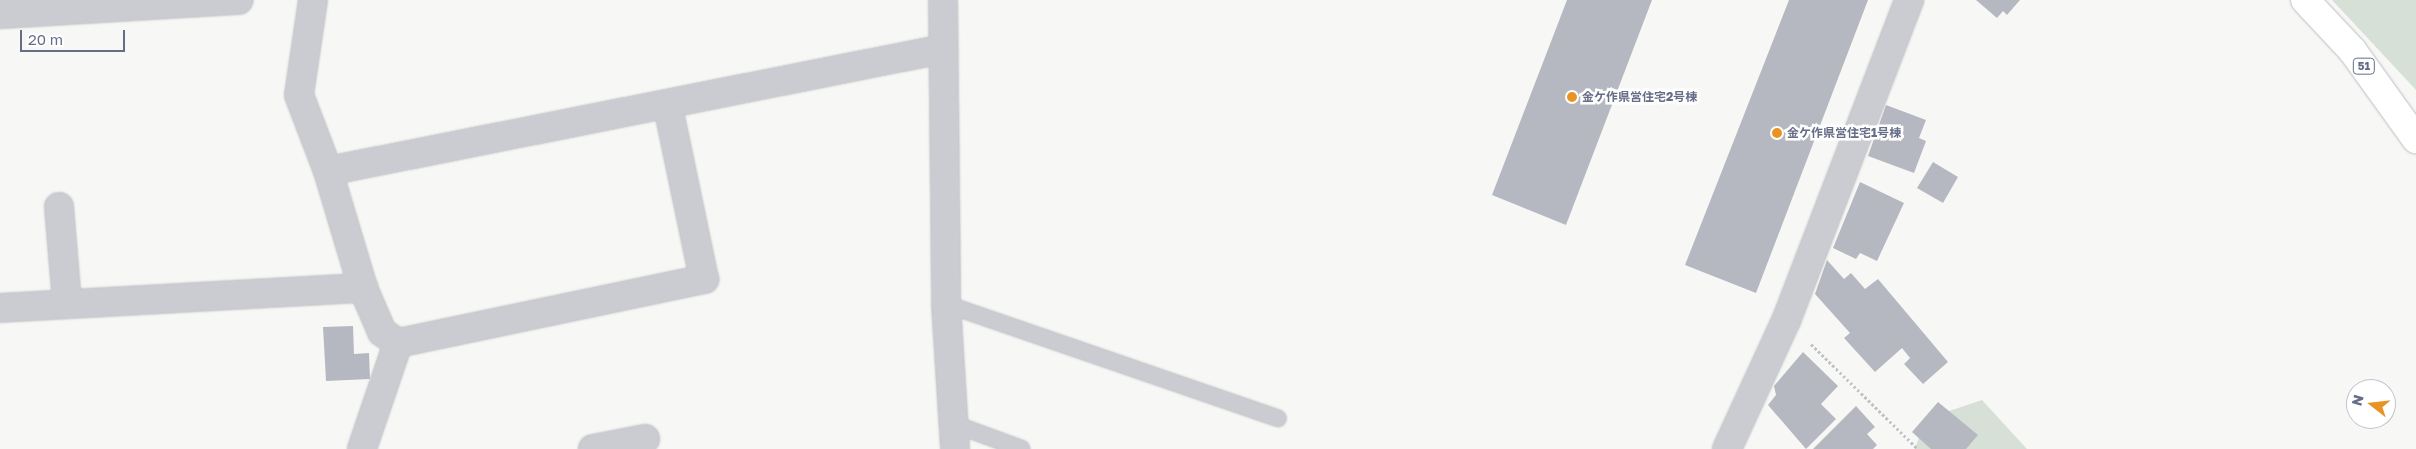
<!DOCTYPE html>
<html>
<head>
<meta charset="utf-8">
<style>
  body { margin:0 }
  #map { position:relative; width:2416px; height:449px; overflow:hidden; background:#f7f8f5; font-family:"Golos Text","Noto Sans JP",sans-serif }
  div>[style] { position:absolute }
  .green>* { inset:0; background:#d7e0d6 }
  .building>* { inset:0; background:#b5b8c0 }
  .path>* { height:3px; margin-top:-1.5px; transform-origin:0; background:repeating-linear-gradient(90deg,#c2c2c5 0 2.5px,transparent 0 5px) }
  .roads { filter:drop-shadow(0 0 1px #bbbdc2) drop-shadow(0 0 1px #bbbdc2) }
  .lane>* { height:16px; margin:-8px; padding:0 8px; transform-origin:8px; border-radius:8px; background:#cbccd1 }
  .street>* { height:28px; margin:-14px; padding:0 14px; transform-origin:14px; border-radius:14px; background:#cbccd1 }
  .primary>* { height:28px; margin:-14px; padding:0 14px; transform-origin:14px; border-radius:14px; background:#fff }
  .dots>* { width:14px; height:14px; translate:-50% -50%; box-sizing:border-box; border:2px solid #fff; border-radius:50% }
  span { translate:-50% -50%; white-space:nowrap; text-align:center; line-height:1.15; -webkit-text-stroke:5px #fff; paint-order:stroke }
  .shield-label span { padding:1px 4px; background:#fff; border:1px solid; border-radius:4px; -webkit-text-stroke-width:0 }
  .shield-label { font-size:11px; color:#666d87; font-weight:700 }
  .poi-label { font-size:12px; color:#666d87; font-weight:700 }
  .left { translate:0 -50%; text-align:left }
  .north { position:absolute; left:2346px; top:379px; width:50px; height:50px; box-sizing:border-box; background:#fff; border:1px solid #c2c5cf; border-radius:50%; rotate:286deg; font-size:14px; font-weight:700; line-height:20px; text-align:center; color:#666d87 }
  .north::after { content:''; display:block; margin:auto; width:18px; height:22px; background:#e99324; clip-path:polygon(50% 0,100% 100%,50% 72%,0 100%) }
  .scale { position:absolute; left:20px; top:30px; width:105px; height:22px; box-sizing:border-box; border:2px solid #666d87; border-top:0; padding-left:6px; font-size:15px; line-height:18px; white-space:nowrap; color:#666d87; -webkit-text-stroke:4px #fff; paint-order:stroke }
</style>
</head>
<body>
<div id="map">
  <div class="green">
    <i style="clip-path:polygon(2332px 0,2416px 0,2416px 90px)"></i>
    <i style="clip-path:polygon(1982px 400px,2027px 449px,1915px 449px,1925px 419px)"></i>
  </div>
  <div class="building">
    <i style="clip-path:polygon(1567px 0,1652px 0,1566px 225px,1492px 195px)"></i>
    <i style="clip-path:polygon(1789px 0,1868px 0,1756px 293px,1685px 265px)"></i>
    <i style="clip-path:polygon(1976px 0,2020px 0,2007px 15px,2003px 11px,1997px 18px)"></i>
    <i style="clip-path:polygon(1886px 105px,1926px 120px,1919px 138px,1926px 141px,1914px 173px,1868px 156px)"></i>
    <i style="clip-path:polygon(1933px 162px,1958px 177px,1943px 203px,1917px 188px)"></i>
    <i style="clip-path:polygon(1860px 182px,1904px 203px,1877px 261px,1860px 253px,1856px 259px,1833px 248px)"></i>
    <i style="clip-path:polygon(1827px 260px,1844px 279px,1851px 273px,1865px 289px,1878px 279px,1948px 362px,1923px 384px,1904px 364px,1910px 358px,1902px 348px,1875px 372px,1844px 338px,1850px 333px,1815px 294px)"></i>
    <i style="clip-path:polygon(353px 326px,354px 354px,369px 353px,370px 379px,326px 381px,323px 327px)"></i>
    <i style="clip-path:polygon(1803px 352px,1838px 386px,1821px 404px,1836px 419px,1806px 449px,1768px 405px,1776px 395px,1774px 386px)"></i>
    <i style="clip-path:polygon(1938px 402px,1978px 435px,1966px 449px,1931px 449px,1912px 432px)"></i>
    <i style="clip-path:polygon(1856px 406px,1875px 427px,1867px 434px,1877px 445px,1873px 449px,1813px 449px)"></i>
  </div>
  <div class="path">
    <i style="left:1811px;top:344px;width:150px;rotate:44.5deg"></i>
  </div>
  <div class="roads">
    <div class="lane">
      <i style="left:946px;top:304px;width:351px;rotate:19deg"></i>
      <i style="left:954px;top:424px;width:72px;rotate:20.2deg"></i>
    </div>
    <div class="street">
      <i style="left:313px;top:0;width:96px;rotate:98.4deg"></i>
      <i style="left:299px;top:95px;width:81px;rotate:69.1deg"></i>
      <i style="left:328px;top:171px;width:122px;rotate:73.3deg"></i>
      <i style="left:363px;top:288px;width:48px;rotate:66.6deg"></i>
      <i style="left:382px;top:332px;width:19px;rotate:35deg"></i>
      <i style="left:398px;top:343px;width:112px;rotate:108.8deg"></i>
      <i style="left:943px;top:0;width:304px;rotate:89.4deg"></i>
      <i style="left:946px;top:304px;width:145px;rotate:86.4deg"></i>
      <i style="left:0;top:14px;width:239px;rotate:-3.4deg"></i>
      <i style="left:328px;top:171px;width:627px;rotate:-11.22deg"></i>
      <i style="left:59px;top:207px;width:96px;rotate:85.2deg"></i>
      <i style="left:0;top:308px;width:364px;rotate:-3.2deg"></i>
      <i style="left:398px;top:343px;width:313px;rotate:-11.8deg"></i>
      <i style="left:704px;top:279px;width:177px;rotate:-101.8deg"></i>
      <i style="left:593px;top:449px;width:53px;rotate:-10.9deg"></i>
      <i style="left:1727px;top:449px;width:141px;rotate:-65.3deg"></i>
      <i style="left:1786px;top:321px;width:344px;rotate:-69deg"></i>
    </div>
    <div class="primary">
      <i style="left:2305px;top:0;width:69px;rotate:46.8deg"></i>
      <i style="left:2352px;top:50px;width:110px;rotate:54.3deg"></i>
    </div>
  </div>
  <div class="dots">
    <i style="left:1572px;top:97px;background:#e99324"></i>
    <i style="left:1777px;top:133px;background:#e99324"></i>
  </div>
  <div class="shield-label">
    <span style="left:2364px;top:66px">51</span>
  </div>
  <div class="poi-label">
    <span class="left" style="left:1582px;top:97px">金ケ作県営住宅2号棟</span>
    <span class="left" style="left:1787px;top:133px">金ケ作県営住宅1号棟</span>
  </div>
  <div class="north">N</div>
  <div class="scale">20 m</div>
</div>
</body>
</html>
